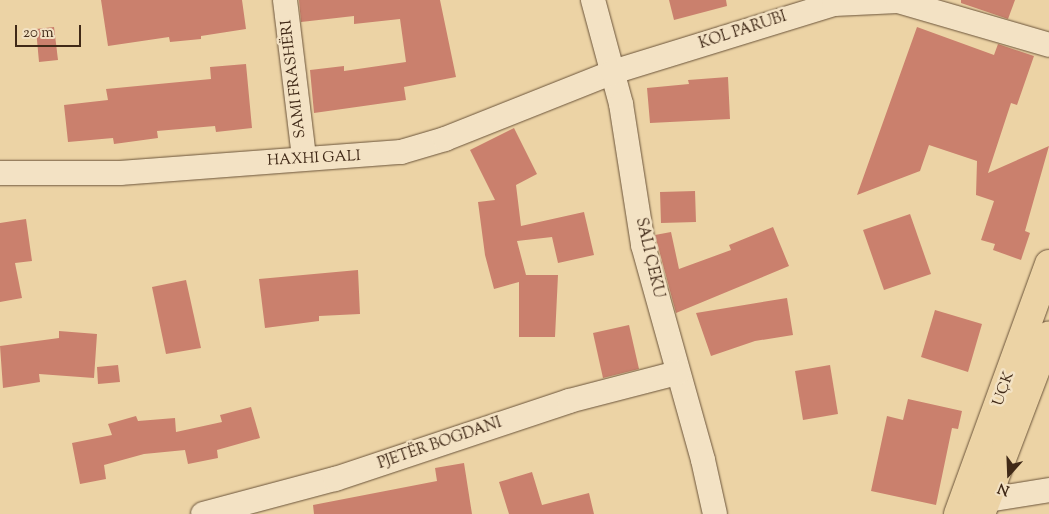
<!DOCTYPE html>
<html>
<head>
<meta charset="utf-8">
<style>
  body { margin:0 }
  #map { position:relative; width:1049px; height:514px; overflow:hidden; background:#ecd3a5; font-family:"Sorts Mill Goudy",serif }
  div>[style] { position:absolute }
  .building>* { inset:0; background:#ca806d }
  .roads { filter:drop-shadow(0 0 1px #6b543a) drop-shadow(0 0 1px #6b543a) }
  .minor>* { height:24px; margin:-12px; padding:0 12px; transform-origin:12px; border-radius:12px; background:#f3e2c4 }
  .major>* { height:28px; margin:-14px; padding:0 14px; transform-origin:14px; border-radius:14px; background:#ecd3a5 }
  span { translate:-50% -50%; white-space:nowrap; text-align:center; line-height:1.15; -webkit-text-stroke:5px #f3e2c4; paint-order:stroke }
  .street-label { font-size:15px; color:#402917 }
  .north { position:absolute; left:984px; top:449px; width:50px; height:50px; -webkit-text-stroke:4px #f3e2c4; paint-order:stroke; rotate:200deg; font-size:14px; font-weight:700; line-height:20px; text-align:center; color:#402917 }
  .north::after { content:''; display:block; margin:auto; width:18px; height:22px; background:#402917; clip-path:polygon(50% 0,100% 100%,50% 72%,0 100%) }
  .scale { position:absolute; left:15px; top:25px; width:66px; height:22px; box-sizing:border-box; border:2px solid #402917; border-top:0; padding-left:6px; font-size:15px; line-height:18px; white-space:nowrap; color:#402917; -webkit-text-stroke:4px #f3e2c4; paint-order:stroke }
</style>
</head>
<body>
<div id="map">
  <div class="building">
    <i style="clip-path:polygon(101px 0,242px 0,246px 29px,201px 36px,201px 39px,170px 42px,169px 37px,108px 46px)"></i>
    <i style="clip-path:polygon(299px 0,440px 0,456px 77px,404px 87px,406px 100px,314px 113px,310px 70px,344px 66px,344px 71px,406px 62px,400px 19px,354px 24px,354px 16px,301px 22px)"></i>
    <i style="clip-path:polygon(669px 0,726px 0,727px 6px,674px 20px)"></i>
    <i style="clip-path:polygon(961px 0,1015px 0,1008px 19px,961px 3px)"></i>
    <i style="clip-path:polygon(54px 27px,58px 60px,39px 62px,36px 29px)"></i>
    <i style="clip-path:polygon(917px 27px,994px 55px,998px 44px,1034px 56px,1017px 105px,1011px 103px,988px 173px,1049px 146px,1025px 231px,1030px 233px,1021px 260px,993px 250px,995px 244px,981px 240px,994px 201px,976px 195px,977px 161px,929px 145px,920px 171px,857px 195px)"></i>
    <i style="clip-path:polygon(246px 64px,252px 128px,216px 132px,215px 126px,157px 131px,158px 138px,114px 144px,113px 138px,68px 142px,64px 105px,108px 100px,106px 89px,211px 79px,210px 67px)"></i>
    <i style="clip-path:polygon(728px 77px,730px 119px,650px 123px,647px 88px,689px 84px,688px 80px)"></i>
    <i style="clip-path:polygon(514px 128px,537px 174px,516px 185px,521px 226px,584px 212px,594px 255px,558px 263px,552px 237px,517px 241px,526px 275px,558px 275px,555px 337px,519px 337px,519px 282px,494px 289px,485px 255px,478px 202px,495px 200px,470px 150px)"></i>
    <i style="clip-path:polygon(695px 191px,696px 222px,661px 223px,660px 192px)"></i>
    <i style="clip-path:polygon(910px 214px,931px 274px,884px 290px,863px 230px)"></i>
    <i style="clip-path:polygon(26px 219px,32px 261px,15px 263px,22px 298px,0 302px,0 223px)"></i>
    <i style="clip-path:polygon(773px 227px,789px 266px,676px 313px,655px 235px,671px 232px,679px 269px,731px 250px,729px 245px)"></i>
    <i style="clip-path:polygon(358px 270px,360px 314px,319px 316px,319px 321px,265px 328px,259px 279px)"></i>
    <i style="clip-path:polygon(186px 280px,201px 348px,166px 354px,152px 287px)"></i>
    <i style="clip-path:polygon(787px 298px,793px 335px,755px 341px,711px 356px,696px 313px)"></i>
    <i style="clip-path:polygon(935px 310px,982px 324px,968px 372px,921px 357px)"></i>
    <i style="clip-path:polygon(629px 325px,639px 369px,603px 378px,593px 333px)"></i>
    <i style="clip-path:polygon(59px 331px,97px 334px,94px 378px,39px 374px,40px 382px,3px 388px,0 346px,59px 338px)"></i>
    <i style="clip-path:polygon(118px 365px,120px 382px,98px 384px,97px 367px)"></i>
    <i style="clip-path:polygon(830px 365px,838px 414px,803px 420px,795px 371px)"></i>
    <i style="clip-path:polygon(908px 399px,962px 411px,958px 429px,952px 428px,936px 505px,871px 491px,887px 416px,903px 420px)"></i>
    <i style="clip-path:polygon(251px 407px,260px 438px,217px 450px,218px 458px,188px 464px,185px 450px,144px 454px,104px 465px,106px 479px,80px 484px,72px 443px,112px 435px,108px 424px,136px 416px,138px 421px,175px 418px,176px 432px,222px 422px,220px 415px)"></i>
    <i style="clip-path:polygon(464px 463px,472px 514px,314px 514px,313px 505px,437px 481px,435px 468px)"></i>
    <i style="clip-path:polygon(532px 472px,542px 505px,589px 493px,594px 514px,509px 514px,499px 482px)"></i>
  </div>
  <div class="roads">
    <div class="minor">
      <i style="left:285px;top:0;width:158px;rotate:83.1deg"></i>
      <i style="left:593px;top:0;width:108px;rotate:74.9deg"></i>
      <i style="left:621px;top:104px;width:143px;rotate:81.1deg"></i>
      <i style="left:643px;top:245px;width:223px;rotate:74.4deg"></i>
      <i style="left:703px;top:460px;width:55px;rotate:77.5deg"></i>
      <i style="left:0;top:173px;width:120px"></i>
      <i style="left:120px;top:173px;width:282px;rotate:-4.3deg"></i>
      <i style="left:401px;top:152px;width:46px;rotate:-16.5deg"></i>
      <i style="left:445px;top:139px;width:181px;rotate:-21.7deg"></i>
      <i style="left:613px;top:72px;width:231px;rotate:-17.1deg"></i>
      <i style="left:834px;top:4px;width:64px;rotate:-2.7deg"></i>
      <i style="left:898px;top:1px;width:157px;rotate:16.2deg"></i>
      <i style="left:969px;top:503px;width:81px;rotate:-9.2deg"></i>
      <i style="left:203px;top:514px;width:137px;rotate:-14.9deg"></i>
      <i style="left:335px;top:479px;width:247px;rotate:-18.4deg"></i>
      <i style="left:569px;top:401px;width:112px;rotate:-14.5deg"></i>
    </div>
    <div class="major">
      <i style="left:958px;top:514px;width:266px;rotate:-70deg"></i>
      <i style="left:981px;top:514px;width:191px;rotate:-69.2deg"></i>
    </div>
  </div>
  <div class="street-label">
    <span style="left:743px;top:31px;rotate:-18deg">KOL PARUBI</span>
    <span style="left:294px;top:79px;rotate:-97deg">SAMI FRASHËRI</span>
    <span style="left:314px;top:159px;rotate:-3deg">HAXHI GALI</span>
    <span style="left:649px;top:258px;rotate:77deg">SALI ÇEKU</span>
    <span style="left:1004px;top:389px;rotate:-70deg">UÇK</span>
    <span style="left:440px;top:444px;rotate:-19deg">PJETËR BOGDANI</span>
  </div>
  <div class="north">N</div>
  <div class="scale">20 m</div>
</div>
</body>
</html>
